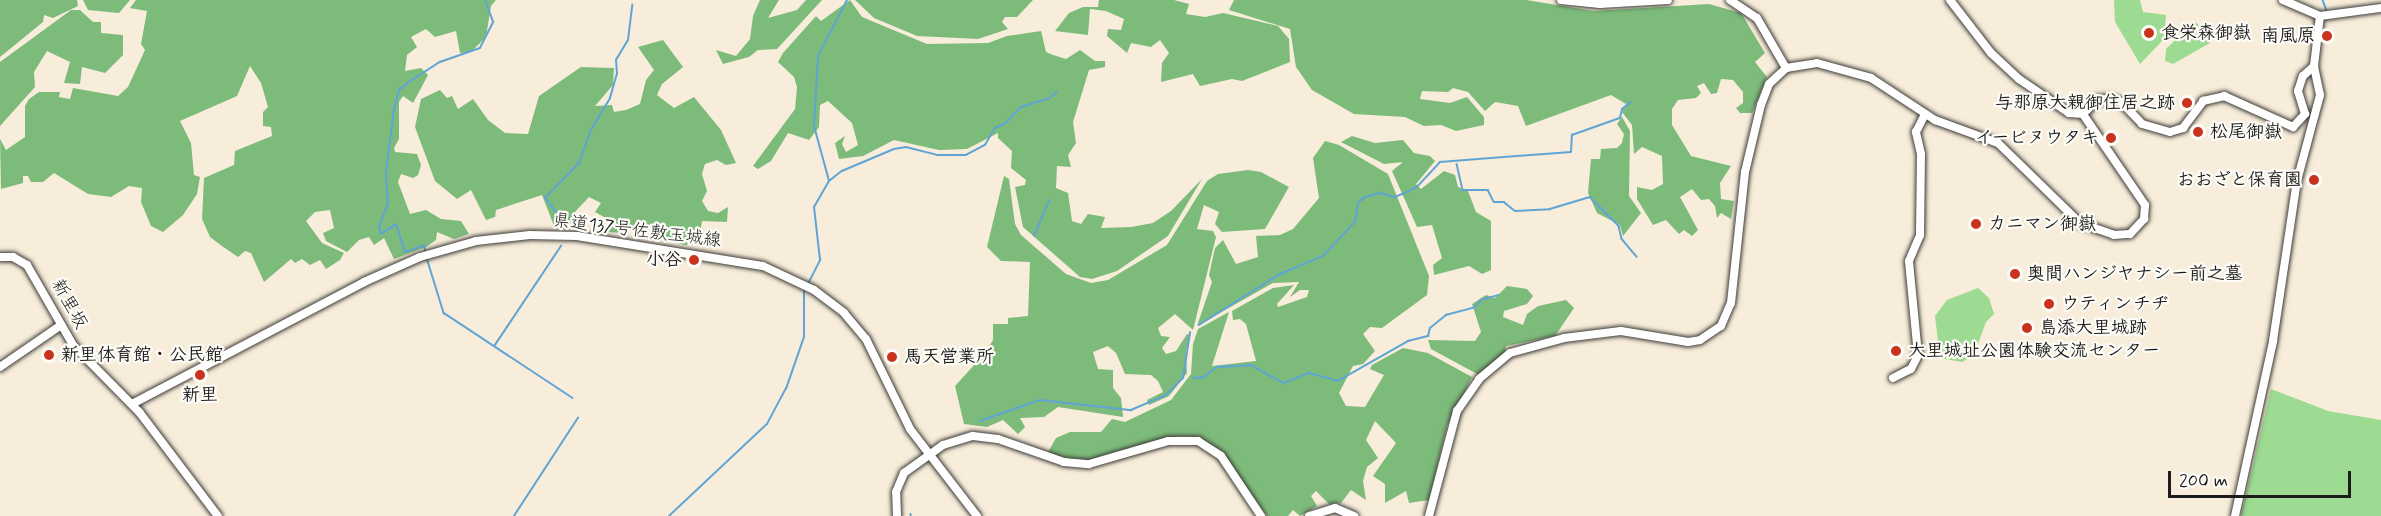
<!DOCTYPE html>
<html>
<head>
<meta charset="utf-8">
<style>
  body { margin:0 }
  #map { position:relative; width:2381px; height:516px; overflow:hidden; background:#f7edda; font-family:Mynerve,"Klee One",sans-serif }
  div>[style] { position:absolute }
  .green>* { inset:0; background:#9cdb91 }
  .forest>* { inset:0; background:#7dbb7b }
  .stream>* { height:1.5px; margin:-0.75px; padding:0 0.75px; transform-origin:0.75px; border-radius:0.75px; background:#5fa4d4 }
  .roads { filter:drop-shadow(0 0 2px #3d3b38) drop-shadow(0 0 2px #3d3b38) }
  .secondary>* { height:8px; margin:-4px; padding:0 4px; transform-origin:4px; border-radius:4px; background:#fff }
  .dots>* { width:16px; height:16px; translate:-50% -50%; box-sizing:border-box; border:3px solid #fdfcf7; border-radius:50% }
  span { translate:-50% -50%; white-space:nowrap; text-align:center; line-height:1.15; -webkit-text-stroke:4.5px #fdfcf7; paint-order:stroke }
  .poi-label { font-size:18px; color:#1c1c1c; font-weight:700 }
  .left { translate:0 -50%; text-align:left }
  .right { translate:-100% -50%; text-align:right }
  .street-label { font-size:18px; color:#1c1c1c }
  .scale { position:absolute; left:2168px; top:471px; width:183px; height:27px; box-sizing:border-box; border:3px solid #1c1c1c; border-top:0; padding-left:8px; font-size:18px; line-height:21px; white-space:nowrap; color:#1c1c1c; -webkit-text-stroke:4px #fdfcf7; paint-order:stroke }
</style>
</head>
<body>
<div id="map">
  <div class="green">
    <i style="clip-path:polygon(2114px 0,2140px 0,2143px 12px,2166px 15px,2164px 39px,2140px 64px,2115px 22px)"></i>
    <i style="clip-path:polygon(2194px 22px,2206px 29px,2210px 43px,2173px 64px,2165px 61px,2166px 49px)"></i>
    <i style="clip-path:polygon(1978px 288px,1989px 298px,1994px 314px,1986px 322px,1974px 355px,1962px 362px,1940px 358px,1935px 316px,1947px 300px)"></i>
    <i style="clip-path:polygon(2271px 389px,2328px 411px,2381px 420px,2381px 516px,2241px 516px)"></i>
  </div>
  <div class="forest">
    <i style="clip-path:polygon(0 0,77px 0,78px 6px,53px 18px,44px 15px,43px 22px,0 57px)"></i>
    <i style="clip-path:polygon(83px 0,130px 0,119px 13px,88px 10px)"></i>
    <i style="clip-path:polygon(136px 0,496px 0,491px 6px,486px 37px,471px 52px,460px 53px,456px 31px,435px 37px,426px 29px,411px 37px,417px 47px,407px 55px,405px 71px,421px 68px,428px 75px,413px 103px,403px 96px,399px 102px,399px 139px,394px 148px,395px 152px,417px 154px,421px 165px,418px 175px,413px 178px,401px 174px,398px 182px,410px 214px,426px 210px,441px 219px,461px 221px,469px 234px,454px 239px,437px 232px,436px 240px,426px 247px,394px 259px,384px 238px,374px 245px,369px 237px,359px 240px,347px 252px,326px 241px,323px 233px,334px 228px,330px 210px,315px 212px,306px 221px,322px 243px,344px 253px,340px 260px,326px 269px,320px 260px,310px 265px,302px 259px,295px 263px,291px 259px,264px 282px,251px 253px,245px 251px,238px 257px,222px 246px,210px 237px,202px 219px,204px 178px,234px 165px,235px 151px,272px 136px,271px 127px,263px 126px,263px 112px,268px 107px,261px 83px,250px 66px,237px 96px,180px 121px,191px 143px,194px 175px,200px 177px,197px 194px,183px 215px,163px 232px,151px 226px,141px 202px,142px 188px,129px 186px,111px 197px,88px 194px,54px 173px,43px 182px,31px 182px,28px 176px,23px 176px,23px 183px,1px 189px,0 139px,6px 150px,25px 137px,25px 106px,29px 99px,39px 92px,60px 92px,59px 97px,70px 99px,73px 88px,118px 96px,128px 87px,145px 50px,141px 44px,147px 11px,130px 8px)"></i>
    <i style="clip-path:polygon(760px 0,779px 0,768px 18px,797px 10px,806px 0,822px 0,777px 49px,758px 50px,749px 57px,723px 64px,716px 50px,736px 56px,750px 39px,753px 16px)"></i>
    <i style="clip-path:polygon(850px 0,862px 17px,927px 44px,988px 43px,1007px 36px,1041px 31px,1046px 52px,1053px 55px,1066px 59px,1080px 50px,1095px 61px,1105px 61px,1105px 67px,1089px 70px,1073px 122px,1076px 143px,1068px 155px,1071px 167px,1057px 166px,1056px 188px,1068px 193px,1072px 221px,1081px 224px,1088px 214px,1105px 217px,1101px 228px,1131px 227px,1153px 223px,1171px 211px,1202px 179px,1168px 236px,1117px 271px,1092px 279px,1080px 277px,1023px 227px,1015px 187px,1025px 185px,1026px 180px,1011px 168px,1012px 151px,998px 138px,998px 133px,967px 149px,939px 150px,894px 140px,863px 156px,839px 159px,835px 143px,845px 136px,842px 144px,846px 152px,858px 145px,852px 123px,828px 101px,820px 105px,819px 127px,809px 140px,788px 133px,771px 161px,758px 169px,753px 166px,795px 109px,797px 87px,794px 77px,778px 62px,783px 53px,816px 16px,821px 21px)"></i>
    <i style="clip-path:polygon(855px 0,1033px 0,1017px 17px,1005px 17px,1002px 22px,1008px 29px,978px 39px,917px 36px,874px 18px)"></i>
    <i style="clip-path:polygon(1099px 0,1174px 0,1189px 4px,1186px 14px,1205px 17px,1223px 13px,1278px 26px,1289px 39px,1290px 62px,1242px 81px,1232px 79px,1200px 86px,1193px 74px,1161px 82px,1162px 63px,1169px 53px,1160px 40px,1151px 47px,1131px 43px,1127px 53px,1107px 36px,1108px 29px,1121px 30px,1124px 19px,1106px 11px,1090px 9px,1088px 35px,1055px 31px,1069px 13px,1083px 7px,1098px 7px)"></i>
    <i style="clip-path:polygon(1234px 0,1526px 0,1594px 11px,1709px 4px,1741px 13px,1765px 53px,1755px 62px,1767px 77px,1752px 113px,1740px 113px,1736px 108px,1743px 103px,1743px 92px,1733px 80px,1721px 79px,1717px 93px,1711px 94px,1704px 83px,1697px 86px,1701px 93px,1696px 98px,1678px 100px,1672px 109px,1672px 125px,1691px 156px,1731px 166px,1720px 183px,1721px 199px,1734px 201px,1731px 219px,1721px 213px,1717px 218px,1715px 206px,1709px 199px,1701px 200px,1692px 189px,1680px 197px,1698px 230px,1692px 236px,1684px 230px,1679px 234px,1666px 220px,1653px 225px,1637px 199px,1637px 187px,1652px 190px,1663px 184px,1662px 156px,1642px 147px,1634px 154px,1632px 125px,1622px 112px,1626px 104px,1611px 95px,1526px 126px,1518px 106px,1495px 102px,1485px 111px,1468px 92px,1453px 88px,1448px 92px,1422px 91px,1420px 99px,1450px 103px,1467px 97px,1484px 117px,1484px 125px,1456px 131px,1441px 125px,1424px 126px,1405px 117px,1354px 114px,1312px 90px,1296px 67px,1290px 29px,1229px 10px)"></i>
    <i style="clip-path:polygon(71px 10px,80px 10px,93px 22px,101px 22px,101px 33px,123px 35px,123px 55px,105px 73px,82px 67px,80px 84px,64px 83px,70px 62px,47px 51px,34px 72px,35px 87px,0 126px,0 62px)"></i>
    <i style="clip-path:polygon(663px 40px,683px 67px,662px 84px,657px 95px,674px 108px,694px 97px,721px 130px,736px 163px,726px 165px,717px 160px,705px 164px,702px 174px,707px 191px,702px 201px,708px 211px,718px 213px,728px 207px,727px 222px,702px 221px,698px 244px,684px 245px,670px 240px,656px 226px,628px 227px,625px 233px,606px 232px,617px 224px,595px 212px,601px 203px,589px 197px,574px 213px,578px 225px,567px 230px,554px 226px,542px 195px,496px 210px,495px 217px,486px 220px,471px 190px,457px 199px,435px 181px,415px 127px,421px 99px,440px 90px,447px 98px,452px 96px,458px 109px,473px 99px,488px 120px,505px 133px,528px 134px,539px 96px,581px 67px,614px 68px,613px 85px,595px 106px,612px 105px,614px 112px,626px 110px,640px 104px,646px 80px,654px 70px,638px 47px)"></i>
    <i style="clip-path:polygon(1622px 117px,1630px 131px,1629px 196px,1641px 213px,1623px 236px,1620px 225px,1597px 213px,1588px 193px,1591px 159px,1600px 159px,1601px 149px,1617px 148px,1622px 143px,1624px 134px,1617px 124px)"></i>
    <i style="clip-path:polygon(1352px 136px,1375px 143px,1403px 140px,1414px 153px,1430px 156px,1435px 161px,1416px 184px,1421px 189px,1444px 171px,1455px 175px,1458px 187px,1468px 191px,1476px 212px,1491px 221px,1491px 270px,1482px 274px,1469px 266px,1434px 275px,1433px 265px,1442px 258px,1432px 225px,1417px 227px,1392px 171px,1403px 162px,1384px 164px,1341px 142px)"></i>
    <i style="clip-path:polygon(1325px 141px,1339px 145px,1388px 174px,1429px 276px,1427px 295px,1382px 328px,1370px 327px,1363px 334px,1375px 351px,1363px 364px,1353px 366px,1339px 393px,1346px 406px,1365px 407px,1384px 375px,1370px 369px,1372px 365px,1403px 348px,1428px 353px,1472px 377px,1447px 426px,1429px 500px,1409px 503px,1406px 491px,1385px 503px,1385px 484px,1373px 476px,1396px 443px,1375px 421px,1366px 440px,1378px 458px,1367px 467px,1363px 481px,1366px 500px,1351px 490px,1341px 503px,1329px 504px,1316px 491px,1311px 496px,1317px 506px,1300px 516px,1293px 510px,1288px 516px,1267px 516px,1221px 452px,1190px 436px,1177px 436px,1105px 459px,1077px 461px,1047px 454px,1056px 438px,1070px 432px,1101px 432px,1112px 419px,1125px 422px,1171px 400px,1191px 374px,1193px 344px,1198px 329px,1229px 312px,1212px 366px,1256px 361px,1246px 324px,1240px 319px,1233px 320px,1232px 311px,1273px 288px,1294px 285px,1277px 304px,1278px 307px,1307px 297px,1309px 290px,1300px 290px,1290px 297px,1299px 282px,1273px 283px,1197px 326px,1212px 282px,1209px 275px,1215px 248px,1223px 240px,1236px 264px,1258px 257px,1256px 236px,1280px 235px,1293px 229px,1319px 198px,1313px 158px)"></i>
    <i style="clip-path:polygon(1248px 170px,1261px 172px,1289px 187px,1265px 229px,1222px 232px,1215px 224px,1219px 212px,1204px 205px,1197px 229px,1213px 231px,1216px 237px,1193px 330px,1175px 314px,1158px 328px,1161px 336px,1170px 337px,1162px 348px,1166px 354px,1176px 351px,1187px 334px,1190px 335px,1186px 351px,1187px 373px,1169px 396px,1149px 405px,1147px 400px,1163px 392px,1158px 381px,1151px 375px,1125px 374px,1116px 353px,1108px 346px,1093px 352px,1098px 369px,1113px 370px,1113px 388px,1121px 398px,1123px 417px,1058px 407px,1044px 417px,1020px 418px,1025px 427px,1018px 434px,1003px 420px,987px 427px,964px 424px,955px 386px,986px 352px,993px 340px,993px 324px,1008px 324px,1008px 318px,1028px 316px,1030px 262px,1001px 261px,987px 247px,1004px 176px,1009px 179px,1015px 224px,1021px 235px,1066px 274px,1091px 283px,1108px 280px,1167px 245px,1207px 181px,1218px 174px)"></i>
    <i style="clip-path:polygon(1507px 286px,1527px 289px,1533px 296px,1527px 304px,1504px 311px,1503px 317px,1523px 325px,1527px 314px,1538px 306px,1566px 300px,1574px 308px,1555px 336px,1506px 346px,1505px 352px,1479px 375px,1431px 349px,1428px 340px,1475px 341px,1481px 332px,1472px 304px,1486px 295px,1495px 298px)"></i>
  </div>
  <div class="stream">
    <i style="left:2323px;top:0;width:12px;rotate:70deg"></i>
    <i style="left:1457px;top:164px;width:27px;rotate:77deg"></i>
    <i style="left:1463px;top:190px;width:25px"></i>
    <i style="left:1488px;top:190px;width:13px;rotate:63deg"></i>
    <i style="left:1494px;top:202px;width:10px"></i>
    <i style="left:1504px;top:202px;width:14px;rotate:39deg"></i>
    <i style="left:1515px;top:211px;width:35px;rotate:-3deg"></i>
    <i style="left:1550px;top:209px;width:42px;rotate:-16.7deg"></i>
    <i style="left:1590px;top:197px;width:41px;rotate:45deg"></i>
    <i style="left:1619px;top:226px;width:13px;rotate:77deg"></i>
    <i style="left:1622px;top:239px;width:23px;rotate:50deg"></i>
    <i style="left:829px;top:181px;width:16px;rotate:-38deg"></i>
    <i style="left:842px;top:171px;width:56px;rotate:-22.9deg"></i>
    <i style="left:894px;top:149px;width:12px;rotate:-9deg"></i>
    <i style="left:906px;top:147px;width:32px;rotate:14deg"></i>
    <i style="left:937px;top:155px;width:29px"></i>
    <i style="left:966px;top:155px;width:21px;rotate:-28deg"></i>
    <i style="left:985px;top:145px;width:20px;rotate:-60deg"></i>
    <i style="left:995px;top:128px;width:12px;rotate:-24deg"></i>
    <i style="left:1006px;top:123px;width:22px;rotate:-47deg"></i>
    <i style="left:1021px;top:107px;width:28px;rotate:-17deg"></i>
    <i style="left:1048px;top:99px;width:11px;rotate:-38deg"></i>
    <i style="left:561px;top:228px;width:8px;rotate:-83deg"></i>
    <i style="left:562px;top:220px;width:28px;rotate:-128deg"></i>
    <i style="left:545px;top:198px;width:49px;rotate:-45.8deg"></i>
    <i style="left:579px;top:163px;width:35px;rotate:-70deg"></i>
    <i style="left:591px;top:130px;width:37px;rotate:-59deg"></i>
    <i style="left:610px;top:98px;width:25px;rotate:-74deg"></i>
    <i style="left:617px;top:74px;width:14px;rotate:-94deg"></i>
    <i style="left:616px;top:60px;width:23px;rotate:-59deg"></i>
    <i style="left:628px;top:40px;width:35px;rotate:-83deg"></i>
    <i style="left:1034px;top:236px;width:39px;rotate:-67deg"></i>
    <i style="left:425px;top:251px;width:5px;rotate:-101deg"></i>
    <i style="left:424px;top:246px;width:20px;rotate:162deg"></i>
    <i style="left:405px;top:252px;width:28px;rotate:-108deg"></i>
    <i style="left:396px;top:225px;width:17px;rotate:149deg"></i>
    <i style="left:381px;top:234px;width:8px;rotate:-104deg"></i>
    <i style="left:379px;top:226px;width:24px;rotate:-68deg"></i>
    <i style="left:388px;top:204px;width:31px;rotate:-94deg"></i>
    <i style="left:386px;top:173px;width:64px;rotate:-82.8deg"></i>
    <i style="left:394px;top:110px;width:21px;rotate:-76deg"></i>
    <i style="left:399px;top:90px;width:13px;rotate:-39deg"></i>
    <i style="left:409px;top:82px;width:37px;rotate:-33deg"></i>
    <i style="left:440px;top:62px;width:42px;rotate:-19.3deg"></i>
    <i style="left:480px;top:48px;width:29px;rotate:-63deg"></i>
    <i style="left:493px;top:22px;width:23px;rotate:-110deg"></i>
    <i style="left:427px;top:258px;width:58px;rotate:72.8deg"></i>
    <i style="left:444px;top:313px;width:154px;rotate:33.4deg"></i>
    <i style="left:808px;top:284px;width:27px;rotate:-63deg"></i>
    <i style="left:820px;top:260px;width:53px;rotate:-96.5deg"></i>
    <i style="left:814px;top:207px;width:30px;rotate:-60deg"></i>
    <i style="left:829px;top:181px;width:57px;rotate:-105.3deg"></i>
    <i style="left:814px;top:126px;width:70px;rotate:-86.7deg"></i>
    <i style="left:818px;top:56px;width:63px;rotate:-62.6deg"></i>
    <i style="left:1199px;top:325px;width:96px;rotate:-32.2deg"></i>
    <i style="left:1280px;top:274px;width:47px;rotate:-22.7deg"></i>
    <i style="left:1323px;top:256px;width:47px;rotate:-46.7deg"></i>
    <i style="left:1355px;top:222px;width:19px;rotate:-81deg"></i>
    <i style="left:1358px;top:203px;width:9px;rotate:-41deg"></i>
    <i style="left:1365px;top:197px;width:16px;rotate:-15deg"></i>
    <i style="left:1380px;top:193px;width:16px;rotate:15deg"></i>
    <i style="left:1395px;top:197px;width:11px;rotate:-22deg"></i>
    <i style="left:1405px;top:193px;width:13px;rotate:-27deg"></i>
    <i style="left:1417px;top:187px;width:34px;rotate:-47deg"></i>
    <i style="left:1440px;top:162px;width:131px;rotate:-4.4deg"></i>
    <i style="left:1571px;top:152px;width:17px;rotate:-87deg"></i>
    <i style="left:1572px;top:135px;width:51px;rotate:-19.5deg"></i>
    <i style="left:1620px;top:118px;width:9px;rotate:-77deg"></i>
    <i style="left:1622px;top:109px;width:11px;rotate:-38deg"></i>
    <i style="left:495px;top:345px;width:119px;rotate:-56.3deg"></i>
    <i style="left:1193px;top:378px;width:11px;rotate:-5deg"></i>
    <i style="left:1204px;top:377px;width:16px;rotate:-38deg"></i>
    <i style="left:1217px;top:367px;width:34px;rotate:-3deg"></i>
    <i style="left:1251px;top:365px;width:38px;rotate:29deg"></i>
    <i style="left:1284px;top:383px;width:27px;rotate:-22deg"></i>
    <i style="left:1309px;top:373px;width:30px;rotate:15deg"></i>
    <i style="left:1338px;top:381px;width:81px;rotate:-29.7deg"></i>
    <i style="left:1408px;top:341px;width:21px;rotate:-14deg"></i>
    <i style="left:1428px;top:336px;width:8px;rotate:-76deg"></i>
    <i style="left:1430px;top:328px;width:21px;rotate:-39deg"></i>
    <i style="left:1446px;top:315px;width:30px;rotate:-15deg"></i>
    <i style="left:1475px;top:307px;width:9px;rotate:-49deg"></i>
    <i style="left:1481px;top:300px;width:18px;rotate:-16deg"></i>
    <i style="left:980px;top:421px;width:64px;rotate:-19.3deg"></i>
    <i style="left:1040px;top:400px;width:92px;rotate:6.3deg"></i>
    <i style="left:1131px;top:410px;width:38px;rotate:-23deg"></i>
    <i style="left:1166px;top:395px;width:24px;rotate:-45deg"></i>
    <i style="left:1183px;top:378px;width:46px;rotate:-81.2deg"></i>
    <i style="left:911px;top:514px;width:2px;rotate:90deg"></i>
    <i style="left:514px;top:516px;width:117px;rotate:-56.9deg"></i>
    <i style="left:669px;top:516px;width:134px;rotate:-43.2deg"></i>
    <i style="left:767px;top:424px;width:40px;rotate:-62deg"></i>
    <i style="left:786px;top:389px;width:55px;rotate:-70.9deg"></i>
    <i style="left:804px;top:337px;width:46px;rotate:-90deg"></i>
  </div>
  <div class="roads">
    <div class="secondary">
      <i style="left:1561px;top:0;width:39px;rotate:6deg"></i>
      <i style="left:1600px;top:4px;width:68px;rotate:-3.4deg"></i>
      <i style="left:1730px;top:0;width:32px;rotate:34deg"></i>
      <i style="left:1757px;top:18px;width:58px;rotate:59.9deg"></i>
      <i style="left:1950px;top:0;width:67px;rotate:52.3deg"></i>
      <i style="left:1991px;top:53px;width:38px;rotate:43deg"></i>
      <i style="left:2019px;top:79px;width:60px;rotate:34.2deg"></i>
      <i style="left:2069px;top:113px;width:14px;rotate:4deg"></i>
      <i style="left:2283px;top:0;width:40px;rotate:23.4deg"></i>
      <i style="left:2083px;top:114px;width:20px;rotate:-45deg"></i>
      <i style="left:2097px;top:100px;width:11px;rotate:-5deg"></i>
      <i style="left:2108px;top:99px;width:13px;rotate:13deg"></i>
      <i style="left:2121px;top:102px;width:30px;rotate:46deg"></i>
      <i style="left:2142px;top:124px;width:29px;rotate:16deg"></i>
      <i style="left:2170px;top:132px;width:14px;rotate:-17deg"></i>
      <i style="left:2183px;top:128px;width:34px;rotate:-53deg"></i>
      <i style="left:2203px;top:101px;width:22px;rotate:-13deg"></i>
      <i style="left:2224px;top:96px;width:76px;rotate:24.2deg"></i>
      <i style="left:2293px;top:127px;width:18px;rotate:-47deg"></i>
      <i style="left:2305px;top:114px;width:24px;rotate:-107deg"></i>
      <i style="left:2298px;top:91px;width:16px;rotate:-72deg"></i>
      <i style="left:2303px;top:76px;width:15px;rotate:-42deg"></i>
      <i style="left:2314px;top:66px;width:50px;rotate:-83.2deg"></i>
      <i style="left:2320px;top:16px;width:62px;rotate:-7.5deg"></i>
      <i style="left:0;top:257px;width:13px"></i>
      <i style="left:13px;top:257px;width:16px;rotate:30deg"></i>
      <i style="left:27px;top:265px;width:92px;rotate:60.1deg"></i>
      <i style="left:73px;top:345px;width:95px;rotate:45.4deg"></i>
      <i style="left:140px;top:413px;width:129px;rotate:52.9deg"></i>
      <i style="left:0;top:367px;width:74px;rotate:-34.5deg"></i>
      <i style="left:1893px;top:378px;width:20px;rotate:-27deg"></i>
      <i style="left:1911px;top:369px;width:16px;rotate:-63deg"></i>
      <i style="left:1918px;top:355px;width:94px;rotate:-95.5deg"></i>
      <i style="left:1909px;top:261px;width:28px;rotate:-67deg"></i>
      <i style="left:1920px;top:235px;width:81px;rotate:-89.3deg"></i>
      <i style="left:1921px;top:154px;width:23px;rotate:-103deg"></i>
      <i style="left:1916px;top:132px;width:20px;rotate:-63deg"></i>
      <i style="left:132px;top:404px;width:262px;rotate:-27.7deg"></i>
      <i style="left:364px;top:282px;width:61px;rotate:-24.1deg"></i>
      <i style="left:420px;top:257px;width:58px;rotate:-15.9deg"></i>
      <i style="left:476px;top:241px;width:54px;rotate:-6.3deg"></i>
      <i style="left:530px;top:235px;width:47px;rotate:1.2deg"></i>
      <i style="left:577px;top:236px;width:188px;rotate:9.2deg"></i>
      <i style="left:763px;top:266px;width:56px;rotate:25.2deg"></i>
      <i style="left:814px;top:290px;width:38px;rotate:37deg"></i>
      <i style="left:844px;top:313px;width:34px;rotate:50deg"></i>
      <i style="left:866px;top:339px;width:100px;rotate:63.9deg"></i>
      <i style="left:910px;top:429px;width:110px;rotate:52.4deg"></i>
      <i style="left:897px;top:516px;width:24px;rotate:-92deg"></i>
      <i style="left:896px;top:492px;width:21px;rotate:-67deg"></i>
      <i style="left:904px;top:473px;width:48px;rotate:-35.7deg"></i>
      <i style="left:943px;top:445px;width:31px;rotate:-17deg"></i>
      <i style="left:973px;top:436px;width:25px;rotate:7deg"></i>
      <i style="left:998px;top:439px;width:70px;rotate:19.2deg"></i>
      <i style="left:1064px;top:462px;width:25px;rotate:5deg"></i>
      <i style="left:1089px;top:464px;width:82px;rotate:-16.2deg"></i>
      <i style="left:1168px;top:441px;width:30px"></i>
      <i style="left:1198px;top:441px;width:27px;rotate:33deg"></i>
      <i style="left:1221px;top:456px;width:72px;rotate:56.3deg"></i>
      <i style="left:1309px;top:516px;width:27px;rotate:-17deg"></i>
      <i style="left:1335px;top:508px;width:21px;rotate:23deg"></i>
      <i style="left:1429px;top:516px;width:109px;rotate:-75.1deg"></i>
      <i style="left:1457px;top:411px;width:39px;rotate:-55deg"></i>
      <i style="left:1479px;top:379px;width:40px;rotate:-40deg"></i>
      <i style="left:1510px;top:353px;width:56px;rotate:-15.5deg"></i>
      <i style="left:1564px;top:338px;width:57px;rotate:-7deg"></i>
      <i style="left:1621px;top:331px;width:68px;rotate:9.3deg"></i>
      <i style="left:1688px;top:342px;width:12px;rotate:-9deg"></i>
      <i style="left:1700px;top:340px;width:25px;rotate:-34deg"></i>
      <i style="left:1721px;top:326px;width:25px;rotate:-67deg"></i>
      <i style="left:1731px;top:303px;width:132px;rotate:-83.9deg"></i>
      <i style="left:1745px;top:172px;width:69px;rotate:-76.6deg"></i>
      <i style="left:1761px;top:105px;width:22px;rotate:-69deg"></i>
      <i style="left:1769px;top:84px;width:23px;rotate:-43deg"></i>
      <i style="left:1786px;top:68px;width:31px;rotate:-9deg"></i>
      <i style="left:1817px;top:63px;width:56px;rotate:15.5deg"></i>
      <i style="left:1871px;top:78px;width:77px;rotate:33.3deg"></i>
      <i style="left:1935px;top:120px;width:67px;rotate:20.1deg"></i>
      <i style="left:1998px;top:143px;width:115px;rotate:44.3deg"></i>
      <i style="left:2080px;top:223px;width:36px;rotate:19deg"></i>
      <i style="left:2114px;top:235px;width:16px;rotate:-4deg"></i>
      <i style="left:2130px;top:234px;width:21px;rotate:-47deg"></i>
      <i style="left:2144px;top:219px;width:14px;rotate:-86deg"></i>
      <i style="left:2145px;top:205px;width:110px;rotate:-124.3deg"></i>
      <i style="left:2235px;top:516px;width:179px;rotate:-77.7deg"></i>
      <i style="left:2273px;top:341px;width:162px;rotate:-81.5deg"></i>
      <i style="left:2297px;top:181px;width:89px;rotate:-75deg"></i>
      <i style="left:2320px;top:95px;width:30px;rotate:-102deg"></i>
    </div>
  </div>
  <div class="dots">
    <i style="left:2149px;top:33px;background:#c8321e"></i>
    <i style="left:2327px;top:36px;background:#c8321e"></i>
    <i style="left:2187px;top:103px;background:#c8321e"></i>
    <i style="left:2198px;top:132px;background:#c8321e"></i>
    <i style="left:2111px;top:138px;background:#c8321e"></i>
    <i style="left:2314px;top:180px;background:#c8321e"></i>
    <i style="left:1976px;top:224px;background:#c8321e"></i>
    <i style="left:694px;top:260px;background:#c8321e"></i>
    <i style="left:2015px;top:274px;background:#c8321e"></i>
    <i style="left:2049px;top:304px;background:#c8321e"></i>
    <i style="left:2027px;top:328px;background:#c8321e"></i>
    <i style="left:1896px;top:351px;background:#c8321e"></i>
    <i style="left:49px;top:355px;background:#c8321e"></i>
    <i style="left:892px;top:357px;background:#c8321e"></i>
    <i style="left:200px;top:375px;background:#c8321e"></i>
  </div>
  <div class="poi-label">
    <span class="left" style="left:2161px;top:33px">食栄森御嶽</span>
    <span class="right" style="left:2315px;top:36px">南風原</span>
    <span class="right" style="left:2175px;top:103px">与那原大親御住居之跡</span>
    <span class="left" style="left:2210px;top:132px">松尾御嶽</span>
    <span class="right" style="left:2099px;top:138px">イービヌウタキ</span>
    <span class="right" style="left:2302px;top:180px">おおざと保育園</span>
    <span class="left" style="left:1988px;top:224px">カニマン御嶽</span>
    <span class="right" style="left:682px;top:260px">小谷</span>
    <span class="left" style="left:2027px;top:274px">奥間ハンジヤナシー前之墓</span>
    <span class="left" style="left:2061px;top:304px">ウティンチヂ</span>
    <span class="left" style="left:2039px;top:328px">島添大里城跡</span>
    <span class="left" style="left:1908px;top:351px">大里城址公園体験交流センター</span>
    <span class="left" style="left:61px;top:355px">新里体育館・公民館</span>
    <span class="left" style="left:904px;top:357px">馬天営業所</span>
    <span style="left:200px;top:395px">新里</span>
  </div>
  <div class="street-label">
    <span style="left:637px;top:231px;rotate:7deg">県道137号佐敷玉城線</span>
    <span style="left:69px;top:304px;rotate:61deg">新里坂</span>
  </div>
  <div class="scale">200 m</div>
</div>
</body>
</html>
